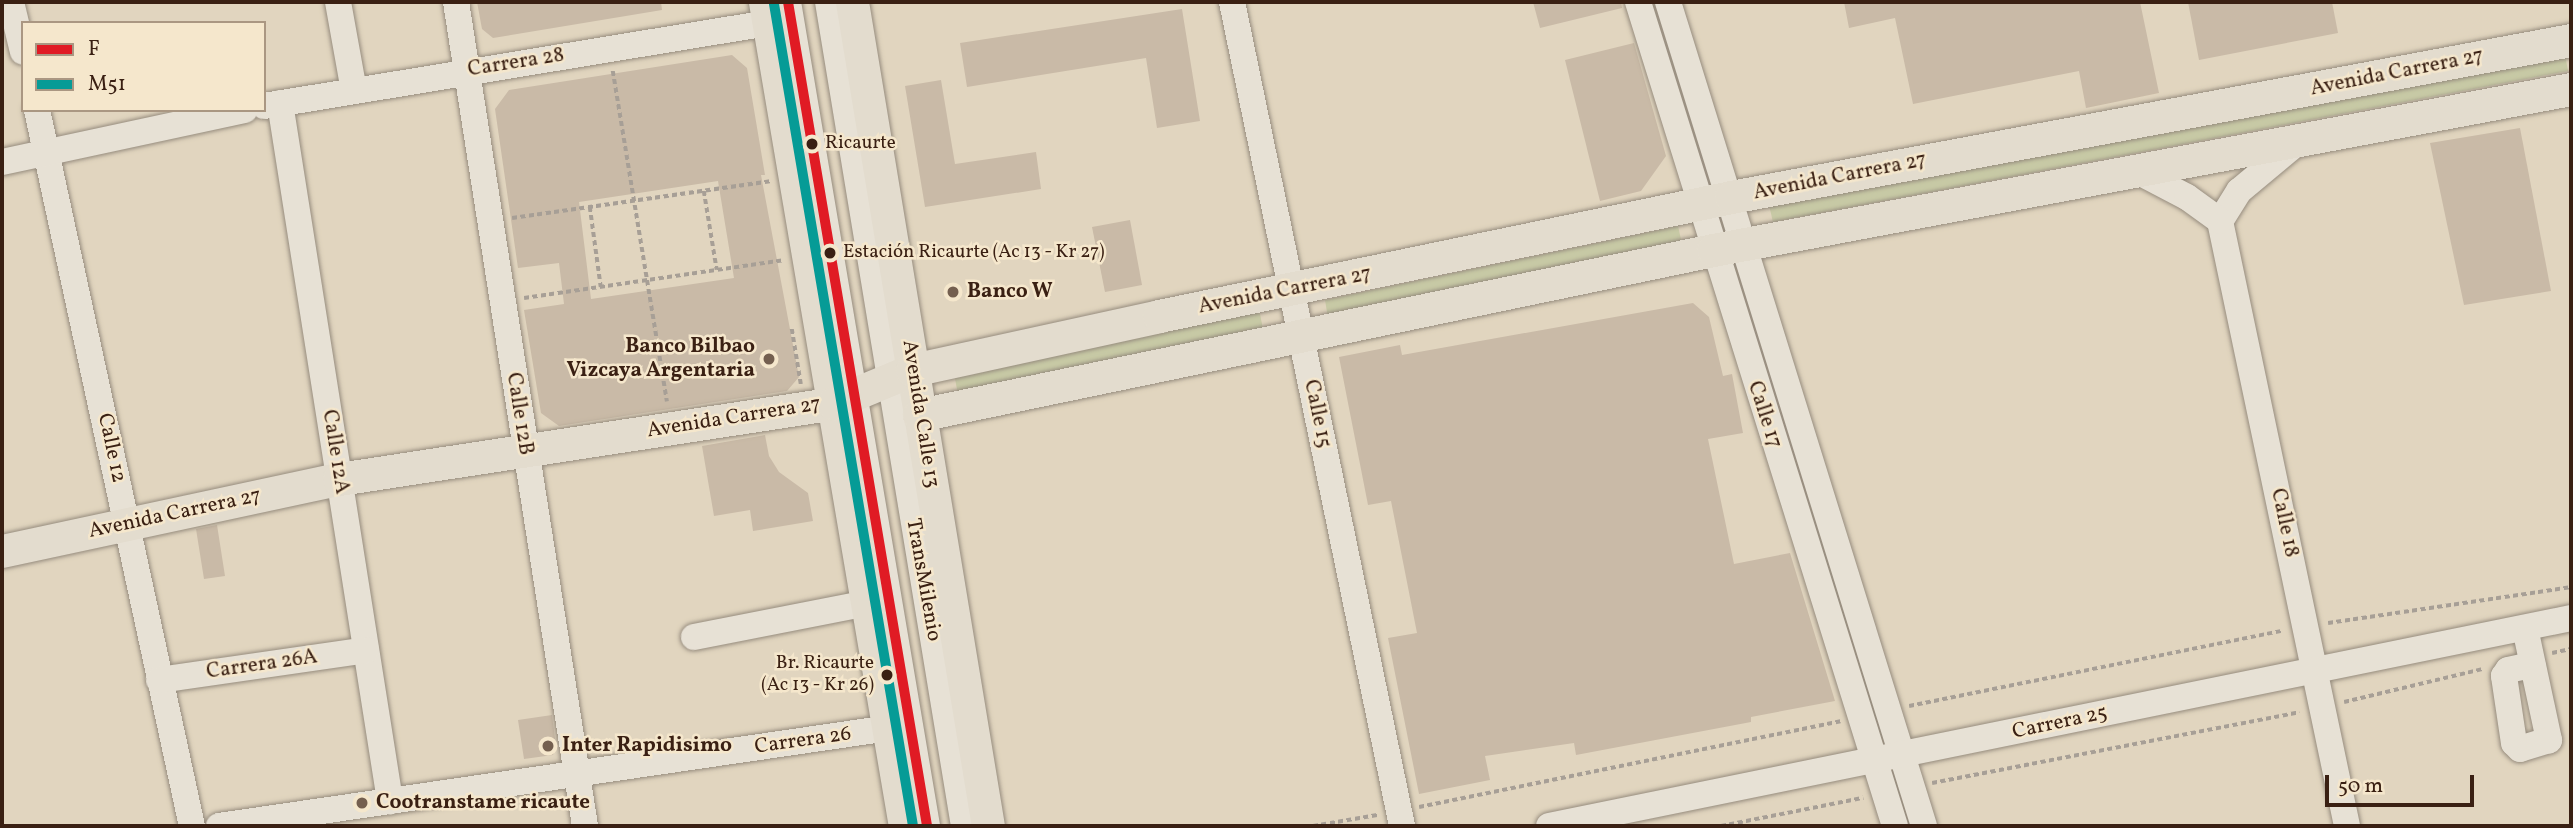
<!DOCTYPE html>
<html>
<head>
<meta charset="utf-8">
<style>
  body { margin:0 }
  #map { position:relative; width:2573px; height:828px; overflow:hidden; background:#e1d5bf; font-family:Vollkorn,serif }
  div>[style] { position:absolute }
  .green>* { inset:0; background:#c8caa6 }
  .building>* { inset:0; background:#c9baa7 }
  .path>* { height:3.5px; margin-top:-1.75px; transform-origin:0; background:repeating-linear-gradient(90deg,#a79f96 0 5px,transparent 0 8.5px) }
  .roads { filter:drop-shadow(0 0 2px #968c7e) drop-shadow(0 0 2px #968c7e) }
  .minor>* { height:26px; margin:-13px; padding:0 13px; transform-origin:13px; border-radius:13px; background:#e7e1d5 }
  .major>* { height:33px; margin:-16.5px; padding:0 16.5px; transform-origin:16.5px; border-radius:16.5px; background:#e3dcce }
  .bus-1>* { height:10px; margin:-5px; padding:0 5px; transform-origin:5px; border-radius:5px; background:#e01b24 }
  .bus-2>* { height:10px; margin:-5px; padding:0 5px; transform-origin:5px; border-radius:5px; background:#069b96 }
  .dots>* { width:19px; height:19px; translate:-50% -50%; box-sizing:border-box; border:4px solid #f5e7cc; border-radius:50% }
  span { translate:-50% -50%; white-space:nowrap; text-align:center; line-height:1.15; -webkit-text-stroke:5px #f5e7cc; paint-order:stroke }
  .bus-label { font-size:19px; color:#3a2013 }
  .left { translate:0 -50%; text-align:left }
  .right { translate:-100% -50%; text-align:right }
  .street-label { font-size:21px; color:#3a2013 }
  .poi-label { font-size:21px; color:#3a2013; font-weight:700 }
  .frame { position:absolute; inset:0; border:4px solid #3a2013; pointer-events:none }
  .legend { position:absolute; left:21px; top:21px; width:245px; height:91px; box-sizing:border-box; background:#f5e7cc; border:2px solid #aa9782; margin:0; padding:9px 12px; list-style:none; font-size:21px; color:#3a2013 }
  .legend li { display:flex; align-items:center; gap:14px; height:35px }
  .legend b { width:35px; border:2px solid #aa9782 }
  .scale { position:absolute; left:2325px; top:775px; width:149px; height:32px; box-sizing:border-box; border:4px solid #3a2013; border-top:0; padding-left:9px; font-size:21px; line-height:24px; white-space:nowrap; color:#3a2013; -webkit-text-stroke:5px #f5e7cc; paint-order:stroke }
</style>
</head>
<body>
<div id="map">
  <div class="green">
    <i style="clip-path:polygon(2565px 54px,2568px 71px,1773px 222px,1769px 205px)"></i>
    <i style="clip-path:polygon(1678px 226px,1682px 244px,1328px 318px,1325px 300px)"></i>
    <i style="clip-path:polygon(1259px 309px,1263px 329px,958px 394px,954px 374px)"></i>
  </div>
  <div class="building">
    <i style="clip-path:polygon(477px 2px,661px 2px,662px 10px,493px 38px,482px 29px)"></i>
    <i style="clip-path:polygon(1533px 2px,1621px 2px,1622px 8px,1540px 28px)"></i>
    <i style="clip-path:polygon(1844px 2px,2140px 2px,2159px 93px,2086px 108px,2079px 71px,1913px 104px,1895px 18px,1849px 28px)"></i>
    <i style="clip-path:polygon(2188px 2px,2332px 2px,2338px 33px,2199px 60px)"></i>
    <i style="clip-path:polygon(1182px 9px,1200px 121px,1157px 128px,1146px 58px,967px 87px,960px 43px)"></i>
    <i style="clip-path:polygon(1634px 43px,1666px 156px,1641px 191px,1600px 201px,1565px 60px)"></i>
    <i style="clip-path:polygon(evenodd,732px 55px,747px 68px,765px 175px,761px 175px,799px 377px,787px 391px,559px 426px,541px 413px,524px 310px,564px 304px,559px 263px,518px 268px,495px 109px,509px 90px,732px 55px,718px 181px,734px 278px,591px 299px,579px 202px,718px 181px)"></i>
    <i style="clip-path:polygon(941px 80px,955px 164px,1036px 152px,1041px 189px,925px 207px,905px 86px)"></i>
    <i style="clip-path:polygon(2520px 128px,2551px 291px,2464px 305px,2430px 143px)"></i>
    <i style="clip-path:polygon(1130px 220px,1142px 285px,1105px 292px,1092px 227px)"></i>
    <i style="clip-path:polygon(1693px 303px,1709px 317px,1723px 376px,1732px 374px,1743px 433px,1708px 439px,1734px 564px,1790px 553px,1835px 701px,1751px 717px,1751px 722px,1576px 755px,1574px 743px,1485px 756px,1490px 780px,1419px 794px,1388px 638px,1417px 633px,1391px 501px,1368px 505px,1339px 357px,1400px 345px,1402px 355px)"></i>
    <i style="clip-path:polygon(765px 435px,769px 456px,779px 472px,808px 493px,813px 521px,753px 531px,750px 510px,714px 516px,702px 446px)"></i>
    <i style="clip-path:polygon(217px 525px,225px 576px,204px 579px,196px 529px)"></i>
    <i style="clip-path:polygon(552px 715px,556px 746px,553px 755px,524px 759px,518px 720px)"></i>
  </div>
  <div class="path">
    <i style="left:613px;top:71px;width:335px;rotate:80.7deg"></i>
    <i style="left:704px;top:191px;width:80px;rotate:80.7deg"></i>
    <i style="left:590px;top:207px;width:81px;rotate:82.2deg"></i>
    <i style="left:512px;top:218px;width:262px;rotate:-8.1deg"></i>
    <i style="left:524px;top:298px;width:262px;rotate:-8.3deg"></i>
    <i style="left:792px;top:329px;width:56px;rotate:80.7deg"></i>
    <i style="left:2328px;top:623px;width:246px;rotate:-8.4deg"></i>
    <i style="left:2552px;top:653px;width:19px;rotate:-12deg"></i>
    <i style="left:2344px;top:702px;width:143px;rotate:-13.4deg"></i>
    <i style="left:1909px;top:706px;width:380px;rotate:-11.4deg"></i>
    <i style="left:1932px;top:783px;width:374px;rotate:-10.9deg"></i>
    <i style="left:1419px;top:807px;width:430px;rotate:-11.5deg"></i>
    <i style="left:1313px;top:826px;width:65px;rotate:-9.8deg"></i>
    <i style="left:1721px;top:826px;width:145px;rotate:-11.2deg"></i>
  </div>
  <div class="roads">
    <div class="minor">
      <i style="left:11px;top:2px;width:51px;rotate:76.5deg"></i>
      <i style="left:338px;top:2px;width:90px;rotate:79.8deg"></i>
      <i style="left:456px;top:2px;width:834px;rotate:81.1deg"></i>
      <i style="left:788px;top:2px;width:836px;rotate:80.42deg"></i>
      <i style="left:828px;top:2px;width:835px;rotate:80.63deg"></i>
      <i style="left:1232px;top:2px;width:841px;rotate:78.34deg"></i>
      <i style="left:1638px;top:2px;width:863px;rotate:72.68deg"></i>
      <i style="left:1668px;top:2px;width:863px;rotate:72.74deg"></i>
      <i style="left:280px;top:103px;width:707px;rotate:81.04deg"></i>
      <i style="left:264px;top:106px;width:511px;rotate:-9.35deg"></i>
      <i style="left:37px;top:110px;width:733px;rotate:77.79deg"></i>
      <i style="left:2299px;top:141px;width:78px;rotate:140.2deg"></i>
      <i style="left:2239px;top:191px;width:36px;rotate:122deg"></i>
      <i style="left:2220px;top:221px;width:618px;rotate:78.14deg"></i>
      <i style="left:2px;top:162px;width:248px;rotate:-12.1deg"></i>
      <i style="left:2137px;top:171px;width:56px;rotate:27.5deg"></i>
      <i style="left:2187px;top:197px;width:41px;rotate:36deg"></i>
      <i style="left:2525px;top:628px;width:115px;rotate:77.9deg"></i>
      <i style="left:2549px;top:740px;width:30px;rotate:163deg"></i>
      <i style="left:2520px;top:749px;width:8px;rotate:-135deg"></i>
      <i style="left:2514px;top:743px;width:68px;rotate:-98.5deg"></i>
      <i style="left:2504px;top:676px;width:7px;rotate:-56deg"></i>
      <i style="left:2508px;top:670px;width:25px;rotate:-12deg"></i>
      <i style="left:694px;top:637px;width:177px;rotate:-11.1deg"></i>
      <i style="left:159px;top:680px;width:209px;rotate:-8.2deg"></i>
      <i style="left:219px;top:826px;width:677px;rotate:-8.32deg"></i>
      <i style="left:1549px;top:826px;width:1043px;rotate:-11.5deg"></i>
    </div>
    <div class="major">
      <i style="left:765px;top:2px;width:836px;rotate:80.36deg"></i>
      <i style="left:852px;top:2px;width:835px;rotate:80.63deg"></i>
      <i style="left:919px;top:415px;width:811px;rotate:-11.74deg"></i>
      <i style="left:1713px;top:250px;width:873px;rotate:-10.63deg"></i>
      <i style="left:2px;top:551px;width:345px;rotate:-12.1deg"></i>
      <i style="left:339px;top:479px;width:500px;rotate:-8.7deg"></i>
      <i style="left:833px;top:403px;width:86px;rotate:-22.7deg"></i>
      <i style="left:912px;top:370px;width:253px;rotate:-12.3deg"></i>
      <i style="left:1159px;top:316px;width:584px;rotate:-11.75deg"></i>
      <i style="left:1731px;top:197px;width:855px;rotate:-10.59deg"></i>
    </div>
  </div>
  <div class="bus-1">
    <i style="left:788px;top:2px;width:836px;rotate:80.42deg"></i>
  </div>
  <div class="bus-2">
    <i style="left:774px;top:4px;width:834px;rotate:80.4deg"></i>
  </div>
  <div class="dots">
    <i style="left:812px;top:144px;background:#3a2013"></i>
    <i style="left:830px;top:253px;background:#3a2013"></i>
    <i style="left:953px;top:292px;background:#745f4f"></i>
    <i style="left:769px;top:359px;background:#745f4f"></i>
    <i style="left:887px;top:675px;background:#3a2013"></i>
    <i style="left:548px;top:746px;background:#745f4f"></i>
    <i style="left:362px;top:803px;background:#745f4f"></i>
  </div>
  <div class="bus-label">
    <span class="left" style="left:825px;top:144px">Ricaurte</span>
    <span class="left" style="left:843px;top:253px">Estación Ricaurte (Ac 13 - Kr 27)</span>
    <span class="right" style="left:874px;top:675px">Br. Ricaurte<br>(Ac 13 - Kr 26)</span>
  </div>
  <div class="street-label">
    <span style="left:516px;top:63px;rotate:-9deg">Carrera 28</span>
    <span style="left:2397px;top:73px;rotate:-11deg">Avenida Carrera 27</span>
    <span style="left:1840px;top:177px;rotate:-11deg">Avenida Carrera 27</span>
    <span style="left:1285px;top:291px;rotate:-11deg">Avenida Carrera 27</span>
    <span style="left:519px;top:414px;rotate:81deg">Calle 12B</span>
    <span style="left:920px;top:414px;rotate:81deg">Avenida Calle 13</span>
    <span style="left:1317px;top:414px;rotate:78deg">Calle 15</span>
    <span style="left:1764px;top:415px;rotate:72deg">Calle 17</span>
    <span style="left:734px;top:418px;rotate:-9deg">Avenida Carrera 27</span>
    <span style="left:111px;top:448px;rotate:78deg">Calle 12</span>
    <span style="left:335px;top:452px;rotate:81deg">Calle 12A</span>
    <span style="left:175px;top:514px;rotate:-12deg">Avenida Carrera 27</span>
    <span style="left:2284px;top:523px;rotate:78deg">Calle 18</span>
    <span style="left:923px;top:580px;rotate:80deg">TransMilenio</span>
    <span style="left:262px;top:665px;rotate:-8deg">Carrera 26A</span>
    <span style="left:2060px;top:723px;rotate:-12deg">Carrera 25</span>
    <span style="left:803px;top:741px;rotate:-8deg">Carrera 26</span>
  </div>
  <div class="poi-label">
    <span class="left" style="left:967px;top:292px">Banco W</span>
    <span class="right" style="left:755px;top:359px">Banco Bilbao<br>Vizcaya Argentaria</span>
    <span class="left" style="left:562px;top:746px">Inter Rapidisimo</span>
    <span class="left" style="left:376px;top:803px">Cootranstame ricaute</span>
  </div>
  <div class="frame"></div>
  <ul class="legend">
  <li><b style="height:9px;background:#e01b24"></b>F</li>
  <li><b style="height:9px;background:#069b96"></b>M51</li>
  </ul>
  <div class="scale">50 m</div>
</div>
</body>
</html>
